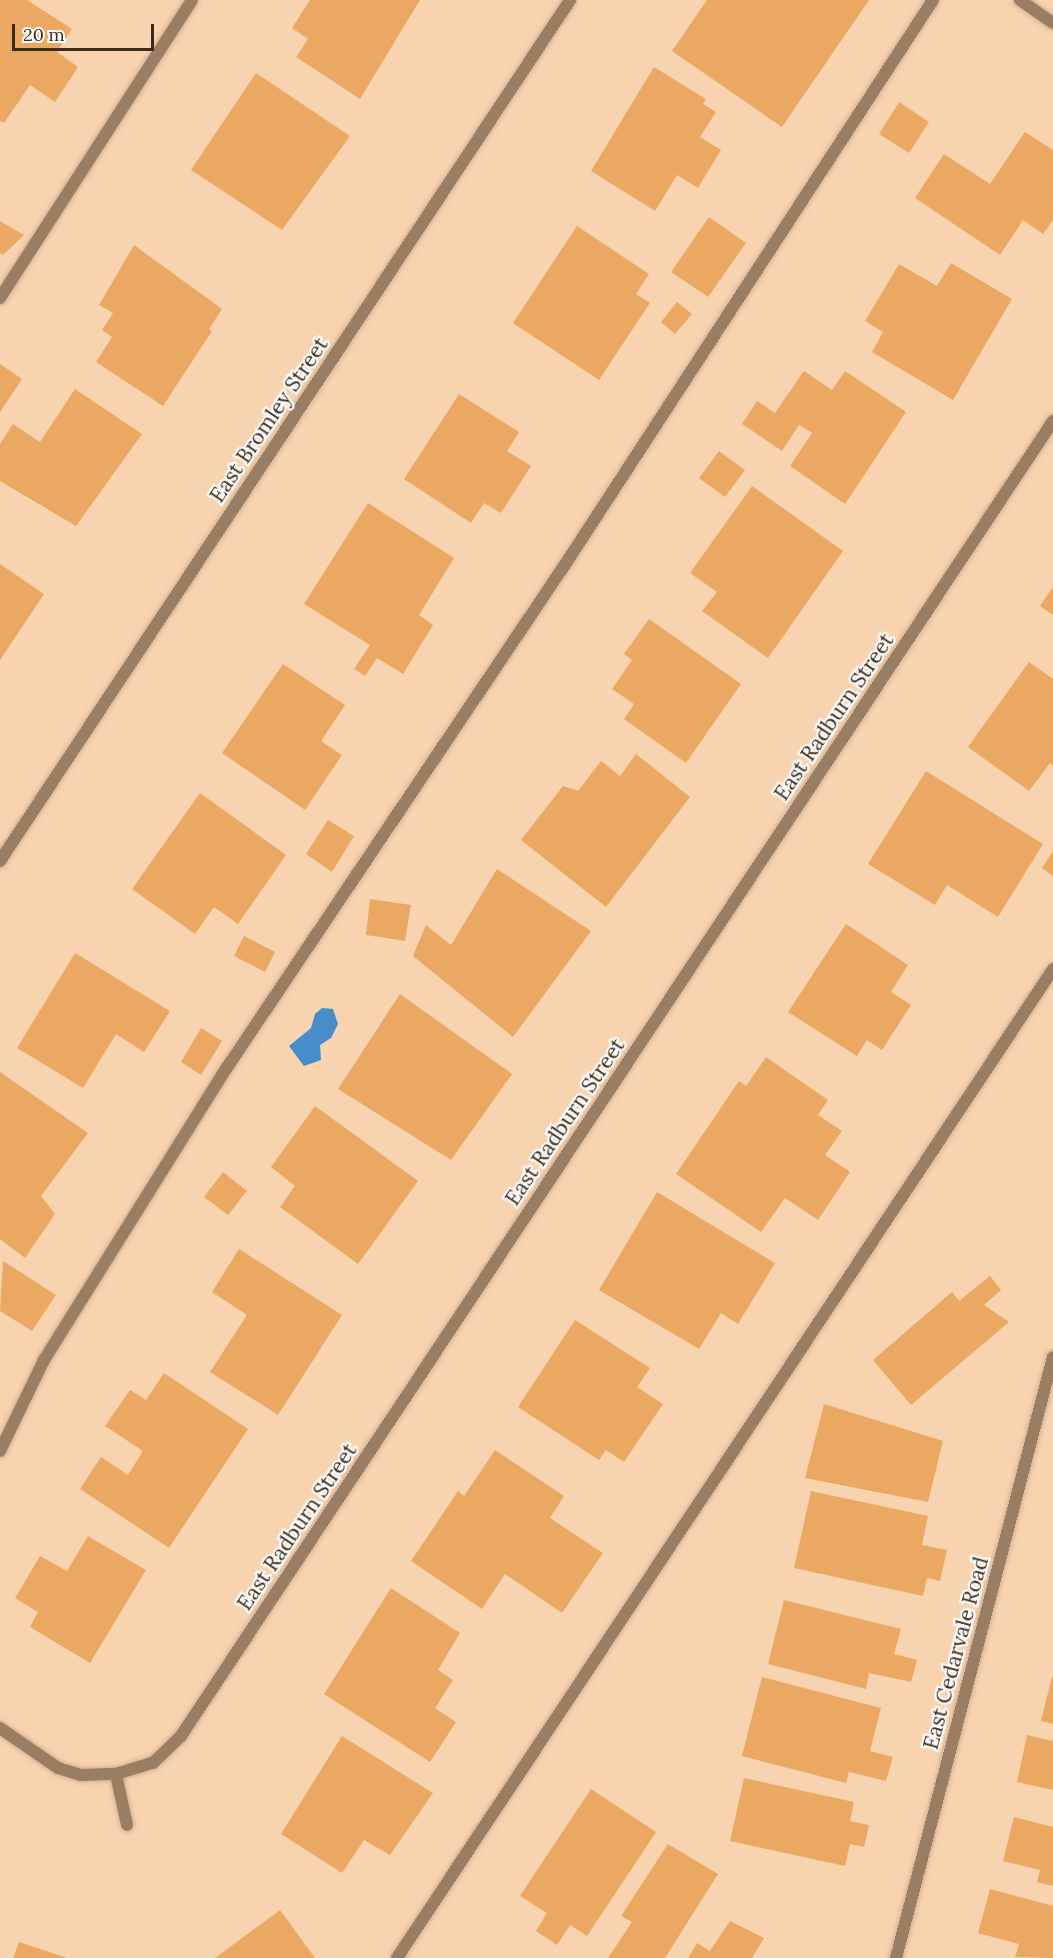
<!DOCTYPE html>
<html>
<head>
<meta charset="utf-8">
<style>
  body { margin:0 }
  #map { position:relative; width:1053px; height:1958px; overflow:hidden; background:#f8d3af; font-family:Lora,serif }
  div>[style] { position:absolute }
  .water>* { inset:0; background:#468dc9 }
  .building>* { inset:0; background:#eaa863 }
  .roads { filter:drop-shadow(0 0 2px #d3b191) drop-shadow(0 0 2px #d3b191) }
  .lane>* { height:12px; margin:-6px; padding:0 6px; transform-origin:6px; border-radius:6px; background:#9a7e63 }
  .street>* { height:12px; margin:-6px; padding:0 6px; transform-origin:6px; border-radius:6px; background:#9a7e63 }
  span { translate:-50% -50%; white-space:nowrap; text-align:center; line-height:1.15; -webkit-text-stroke:4.5px #fbfbfb; paint-order:stroke }
  .street-label { font-size:21px; color:#3d2b19 }
  .scale { position:absolute; left:12px; top:24px; width:142px; height:27px; box-sizing:border-box; border:3px solid #3d2b19; border-top:0; padding-left:8px; font-size:18px; line-height:21px; white-space:nowrap; color:#3d2b19; -webkit-text-stroke:4px #fbfbfb; paint-order:stroke }
</style>
</head>
<body>
<div id="map">
  <div class="water">
    <i style="clip-path:polygon(322px 1008px,333px 1009px,338px 1024px,331px 1038px,320px 1045px,321px 1060px,304px 1066px,289px 1046px,311px 1028px,315px 1014px)"></i>
  </div>
  <div class="building">
    <i style="clip-path:polygon(0 0,27px 0,72px 29px,57px 52px,78px 67px,55px 102px,30px 85px,4px 123px,0 121px)"></i>
    <i style="clip-path:polygon(310px 0,420px 0,360px 99px,296px 57px,308px 39px,292px 28px)"></i>
    <i style="clip-path:polygon(707px 0,869px 0,782px 127px,672px 51px)"></i>
    <i style="clip-path:polygon(654px 67px,706px 99px,703px 104px,716px 112px,700px 137px,721px 150px,698px 188px,677px 175px,655px 211px,591px 171px)"></i>
    <i style="clip-path:polygon(256px 73px,350px 136px,282px 230px,191px 170px)"></i>
    <i style="clip-path:polygon(899px 102px,929px 122px,909px 153px,879px 134px)"></i>
    <i style="clip-path:polygon(1025px 132px,1053px 150px,1053px 220px,1043px 234px,1023px 220px,1000px 255px,915px 198px,944px 154px,990px 184px)"></i>
    <i style="clip-path:polygon(709px 217px,746px 243px,708px 297px,671px 272px)"></i>
    <i style="clip-path:polygon(0 221px,24px 235px,3px 255px,0 253px)"></i>
    <i style="clip-path:polygon(577px 226px,649px 274px,636px 294px,650px 303px,599px 380px,513px 323px)"></i>
    <i style="clip-path:polygon(134px 245px,222px 309px,209px 329px,212px 331px,163px 406px,96px 362px,112px 337px,102px 330px,113px 313px,99px 305px)"></i>
    <i style="clip-path:polygon(951px 263px,1012px 299px,953px 400px,872px 352px,883px 332px,865px 321px,899px 264px,937px 286px)"></i>
    <i style="clip-path:polygon(677px 302px,692px 314px,675px 334px,661px 322px)"></i>
    <i style="clip-path:polygon(0 364px,22px 379px,0 412px)"></i>
    <i style="clip-path:polygon(804px 371px,832px 390px,845px 371px,906px 412px,845px 504px,790px 466px,812px 433px,799px 425px,782px 451px,742px 424px,757px 401px,775px 413px)"></i>
    <i style="clip-path:polygon(75px 389px,142px 434px,76px 526px,0 481px,0 444px,13px 424px,40px 442px)"></i>
    <i style="clip-path:polygon(459px 394px,519px 432px,507px 451px,531px 466px,501px 513px,484px 503px,471px 523px,404px 479px)"></i>
    <i style="clip-path:polygon(719px 451px,745px 470px,725px 497px,699px 478px)"></i>
    <i style="clip-path:polygon(752px 486px,843px 551px,768px 658px,702px 611px,717px 592px,690px 573px)"></i>
    <i style="clip-path:polygon(368px 503px,454px 558px,419px 615px,433px 625px,403px 674px,377px 658px,365px 676px,354px 669px,370px 645px,304px 604px)"></i>
    <i style="clip-path:polygon(0 564px,44px 594px,0 660px)"></i>
    <i style="clip-path:polygon(1053px 587px,1053px 615px,1040px 606px)"></i>
    <i style="clip-path:polygon(649px 619px,741px 684px,686px 763px,624px 719px,634px 704px,612px 689px,632px 660px,624px 654px)"></i>
    <i style="clip-path:polygon(1029px 662px,1053px 679px,1053px 766px,1050px 763px,1029px 791px,968px 747px)"></i>
    <i style="clip-path:polygon(283px 664px,345px 705px,321px 741px,342px 755px,305px 810px,222px 753px)"></i>
    <i style="clip-path:polygon(636px 754px,690px 797px,606px 907px,521px 840px,563px 786px,578px 791px,601px 761px,620px 776px)"></i>
    <i style="clip-path:polygon(926px 771px,1043px 844px,998px 917px,947px 885px,935px 905px,868px 864px)"></i>
    <i style="clip-path:polygon(200px 793px,286px 855px,238px 924px,214px 907px,195px 934px,132px 889px)"></i>
    <i style="clip-path:polygon(328px 820px,354px 836px,332px 872px,306px 854px)"></i>
    <i style="clip-path:polygon(1053px 851px,1053px 876px,1042px 868px)"></i>
    <i style="clip-path:polygon(497px 869px,591px 931px,513px 1037px,413px 956px,426px 925px,451px 945px)"></i>
    <i style="clip-path:polygon(370px 899px,411px 905px,405px 941px,366px 935px)"></i>
    <i style="clip-path:polygon(846px 924px,908px 965px,891px 992px,911px 1005px,882px 1050px,867px 1040px,857px 1056px,788px 1012px)"></i>
    <i style="clip-path:polygon(244px 936px,275px 952px,265px 972px,234px 956px)"></i>
    <i style="clip-path:polygon(75px 953px,170px 1011px,144px 1052px,116px 1034px,83px 1088px,17px 1048px)"></i>
    <i style="clip-path:polygon(400px 994px,512px 1074px,451px 1160px,338px 1089px)"></i>
    <i style="clip-path:polygon(201px 1028px,222px 1041px,201px 1075px,181px 1062px)"></i>
    <i style="clip-path:polygon(766px 1057px,828px 1100px,818px 1115px,842px 1131px,825px 1155px,850px 1172px,818px 1220px,785px 1198px,761px 1232px,676px 1174px,739px 1081px,746px 1086px)"></i>
    <i style="clip-path:polygon(0 1072px,88px 1133px,41px 1196px,55px 1214px,25px 1258px,0 1239px)"></i>
    <i style="clip-path:polygon(315px 1106px,418px 1181px,358px 1264px,280px 1207px,295px 1186px,271px 1167px)"></i>
    <i style="clip-path:polygon(223px 1172px,247px 1191px,228px 1215px,204px 1197px)"></i>
    <i style="clip-path:polygon(657px 1192px,775px 1263px,738px 1324px,721px 1313px,699px 1349px,599px 1290px)"></i>
    <i style="clip-path:polygon(239px 1249px,342px 1315px,278px 1415px,210px 1372px,247px 1315px,212px 1292px)"></i>
    <i style="clip-path:polygon(3px 1261px,56px 1295px,32px 1331px,0 1311px)"></i>
    <i style="clip-path:polygon(990px 1276px,1001px 1290px,984px 1305px,1009px 1322px,911px 1405px,873px 1360px,952px 1292px,959px 1301px)"></i>
    <i style="clip-path:polygon(575px 1320px,650px 1368px,637px 1387px,663px 1404px,624px 1462px,606px 1450px,599px 1460px,518px 1407px)"></i>
    <i style="clip-path:polygon(164px 1373px,248px 1429px,169px 1548px,80px 1489px,101px 1457px,128px 1475px,143px 1451px,105px 1426px,130px 1390px,146px 1400px)"></i>
    <i style="clip-path:polygon(824px 1404px,943px 1441px,928px 1502px,805px 1478px)"></i>
    <i style="clip-path:polygon(495px 1450px,564px 1496px,550px 1518px,603px 1553px,562px 1613px,505px 1574px,482px 1609px,411px 1561px,458px 1491px,464px 1496px)"></i>
    <i style="clip-path:polygon(811px 1491px,928px 1516px,922px 1545px,947px 1550px,940px 1581px,927px 1578px,923px 1596px,794px 1568px)"></i>
    <i style="clip-path:polygon(88px 1536px,146px 1570px,90px 1663px,30px 1627px,38px 1612px,15px 1598px,40px 1556px,67px 1571px)"></i>
    <i style="clip-path:polygon(391px 1588px,460px 1633px,438px 1670px,453px 1680px,435px 1708px,456px 1722px,430px 1762px,324px 1694px)"></i>
    <i style="clip-path:polygon(784px 1600px,901px 1629px,894px 1654px,917px 1660px,911px 1682px,869px 1673px,866px 1689px,768px 1664px)"></i>
    <i style="clip-path:polygon(762px 1677px,881px 1708px,870px 1751px,893px 1757px,886px 1781px,849px 1772px,846px 1783px,742px 1756px)"></i>
    <i style="clip-path:polygon(1052px 1677px,1053px 1677px,1053px 1724px,1041px 1721px)"></i>
    <i style="clip-path:polygon(1027px 1735px,1053px 1741px,1053px 1790px,1017px 1782px)"></i>
    <i style="clip-path:polygon(342px 1736px,433px 1793px,390px 1855px,364px 1840px,342px 1873px,281px 1834px)"></i>
    <i style="clip-path:polygon(744px 1778px,854px 1802px,850px 1821px,869px 1825px,864px 1847px,850px 1844px,845px 1866px,730px 1841px)"></i>
    <i style="clip-path:polygon(591px 1789px,656px 1832px,587px 1936px,570px 1925px,557px 1945px,536px 1931px,547px 1913px,520px 1896px)"></i>
    <i style="clip-path:polygon(1014px 1817px,1053px 1827px,1053px 1886px,1037px 1882px,1040px 1870px,1003px 1861px)"></i>
    <i style="clip-path:polygon(668px 1844px,718px 1874px,665px 1958px,608px 1958px,632px 1922px,621px 1916px)"></i>
    <i style="clip-path:polygon(990px 1889px,1053px 1906px,1053px 1958px,1015px 1957px,1019px 1944px,978px 1933px)"></i>
    <i style="clip-path:polygon(280px 1910px,315px 1958px,215px 1958px)"></i>
    <i style="clip-path:polygon(730px 1921px,764px 1938px,752px 1958px,688px 1958px,697px 1943px,710px 1951px)"></i>
    <i style="clip-path:polygon(19px 1942px,67px 1958px,13px 1958px)"></i>
  </div>
  <div class="roads">
    <div class="lane">
      <i style="left:0;top:298px;width:354px;rotate:-57.2deg"></i>
      <i style="left:0;top:1451px;width:101px;rotate:-64.2deg"></i>
      <i style="left:44px;top:1360px;width:343px;rotate:-58deg"></i>
      <i style="left:226px;top:1069px;width:617px;rotate:-56.1deg"></i>
      <i style="left:570px;top:557px;width:665px;rotate:-56.91deg"></i>
      <i style="left:397px;top:1958px;width:1187px;rotate:-56.44deg"></i>
    </div>
    <div class="street">
      <i style="left:1020px;top:0;width:40px;rotate:34.9deg"></i>
      <i style="left:0;top:861px;width:1033px;rotate:-56.49deg"></i>
      <i style="left:0;top:1728px;width:70px;rotate:34.6deg"></i>
      <i style="left:58px;top:1768px;width:24px;rotate:17deg"></i>
      <i style="left:81px;top:1775px;width:35px;rotate:-2deg"></i>
      <i style="left:127px;top:1825px;width:52px;rotate:-102.2deg"></i>
      <i style="left:116px;top:1774px;width:39px;rotate:-17deg"></i>
      <i style="left:153px;top:1763px;width:39px;rotate:-44deg"></i>
      <i style="left:181px;top:1736px;width:1578px;rotate:-56.45deg"></i>
      <i style="left:896px;top:1958px;width:621px;rotate:-75.36deg"></i>
    </div>
  </div>
  <div class="street-label">
    <span style="left:269px;top:420px;rotate:-56deg">East Bromley Street</span>
    <span style="left:834px;top:717px;rotate:-56deg">East Radburn Street</span>
    <span style="left:565px;top:1122px;rotate:-56deg">East Radburn Street</span>
    <span style="left:297px;top:1527px;rotate:-56deg">East Radburn Street</span>
    <span style="left:956px;top:1653px;rotate:-75deg">East Cedarvale Road</span>
  </div>
  <div class="scale">20 m</div>
</div>
</body>
</html>
